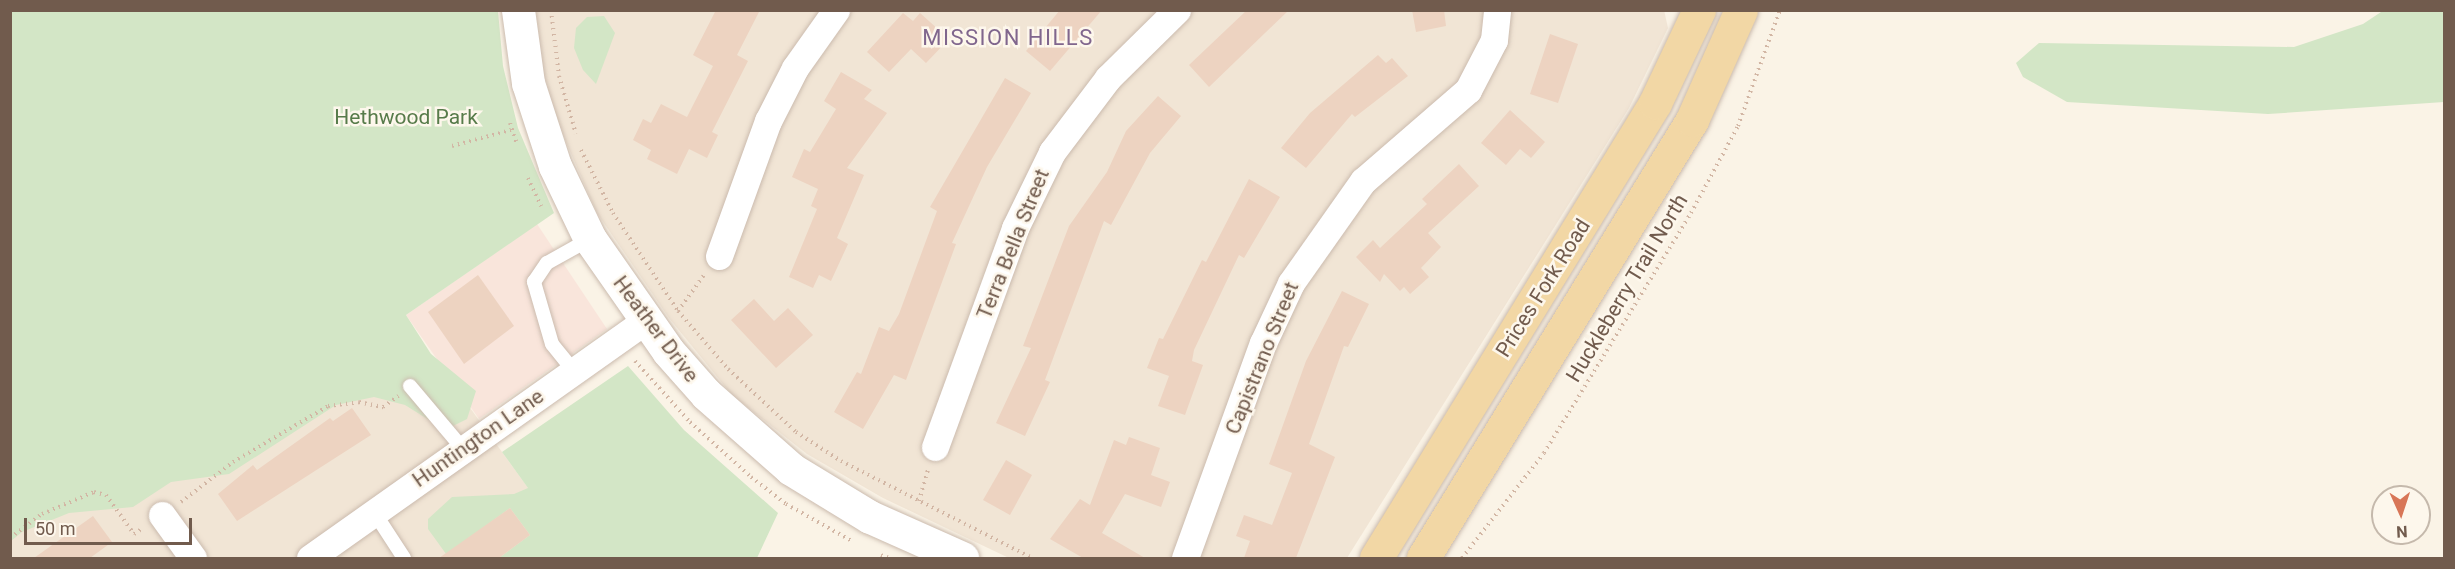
<!DOCTYPE html>
<html>
<head>
<meta charset="utf-8">
<style>
  body { margin:0 }
  #map { position:relative; width:2455px; height:569px; overflow:hidden; background:#faf3e6; font-family:Roboto,sans-serif }
  div>[style] { position:absolute }
  .residential>* { inset:0; background:#f1e5d5 }
  .commercial>* { inset:0; background:#f9e5db }
  .green>* { inset:0; background:#d3e6c6 }
  .building>* { inset:0; background:#edd3c1 }
  .path>* { height:4px; margin-top:-2px; transform-origin:0; background:repeating-linear-gradient(90deg,#d2b6a4 0 1.5px,transparent 0 6px) }
  .roads { filter:drop-shadow(0 0 2px #cbbbae) drop-shadow(0 0 2px #cbbbae) }
  .service>* { height:14px; margin:-7px; padding:0 7px; transform-origin:7px; border-radius:7px; background:#fff }
  .minor>* { height:27px; margin:-13.5px; padding:0 13.5px; transform-origin:13.5px; border-radius:13.5px; background:#fff }
  .tertiary>* { height:33px; margin:-16.5px; padding:0 16.5px; transform-origin:16.5px; border-radius:16.5px; background:#fff }
  .primary>* { height:33px; margin:-16.5px; padding:0 16.5px; transform-origin:16.5px; border-radius:16.5px; background:#f2d7a5 }
  span { translate:-50% -50%; white-space:nowrap; text-align:center; line-height:1.15; -webkit-text-stroke:5px #fdf7ec; paint-order:stroke }
  .park-label { font-size:21px; color:#577b4a }
  .street-label { font-size:21px; color:#715b4d }
  .neighbourhood-label { font-size:22px; color:#80668d; letter-spacing:1.5px }
  .frame { position:absolute; inset:0; border:12px solid #715b4d; pointer-events:none }
  .north { position:absolute; left:2371px; top:485px; width:60px; height:60px; box-sizing:border-box; background:#fdf7ec; border:2px solid #c5b9ac; border-radius:50%; rotate:177deg; font-size:16px; font-weight:700; line-height:24px; text-align:center; color:#715b4d }
  .north::after { content:''; display:block; margin:auto; width:21px; height:27px; background:#d87657; clip-path:polygon(50% 0,100% 100%,50% 72%,0 100%) }
  .scale { position:absolute; left:24px; top:518px; width:168px; height:27px; box-sizing:border-box; border:3px solid #715b4d; border-top:0; padding-left:8px; font-size:18px; line-height:21px; white-space:nowrap; color:#715b4d; -webkit-text-stroke:4px #fdf7ec; paint-order:stroke }
</style>
</head>
<body>
<div id="map">
  <div class="residential">
    <i style="clip-path:polygon(1664px 10px,1668px 28px,1629px 108px,1347px 558px,1009px 558px,883px 498px,807px 454px,732px 395px,669px 318px,597px 213px,556px 119px,543px 70px,536px 11px)"></i>
    <i style="clip-path:polygon(431px 354px,579px 558px,11px 558px,11px 512px)"></i>
  </div>
  <div class="commercial">
    <i style="clip-path:polygon(537px 224px,607px 329px,479px 419px,406px 315px)"></i>
  </div>
  <div class="green">
    <i style="clip-path:polygon(2384px 10px,2444px 11px,2444px 102px,2268px 114px,2067px 102px,2023px 77px,2016px 63px,2039px 43px,2294px 47px,2363px 24px)"></i>
    <i style="clip-path:polygon(11px 11px,498px 11px,503px 66px,518px 128px,554px 213px,406px 315px,431px 354px,476px 391px,467px 419px,445px 430px,405px 405px,374px 397px,336px 405px,229px 474px,171px 482px,133px 507px,69px 513px,22px 532px,11px 541px)"></i>
    <i style="clip-path:polygon(604px 16px,615px 33px,596px 84px,583px 70px,574px 48px,576px 28px,587px 17px)"></i>
    <i style="clip-path:polygon(628px 366px,684px 430px,778px 513px,757px 558px,499px 558px,530px 535px,510px 508px,454px 549px,461px 558px,449px 558px,428px 529px,428px 519px,452px 497px,514px 494px,528px 488px,502px 452px)"></i>
  </div>
  <div class="building">
    <i style="clip-path:polygon(716px 10px,760px 10px,737px 55px,748px 61px,712px 132px,718px 135px,707px 158px,689px 149px,677px 174px,647px 159px,651px 150px,633px 140px,643px 119px,651px 123px,661px 104px,687px 117px,713px 66px,693px 55px)"></i>
    <i style="clip-path:polygon(1060px 10px,1102px 10px,1050px 71px,1026px 51px)"></i>
    <i style="clip-path:polygon(1247px 10px,1289px 10px,1209px 87px,1189px 65px)"></i>
    <i style="clip-path:polygon(1412px 10px,1444px 10px,1446px 26px,1416px 32px)"></i>
    <i style="clip-path:polygon(903px 13px,913px 21px,920px 13px,949px 39px,926px 63px,911px 49px,889px 72px,867px 52px)"></i>
    <i style="clip-path:polygon(1550px 34px,1578px 44px,1558px 103px,1530px 94px)"></i>
    <i style="clip-path:polygon(1378px 55px,1386px 63px,1392px 58px,1408px 76px,1355px 117px,1352px 114px,1306px 168px,1281px 148px,1310px 113px)"></i>
    <i style="clip-path:polygon(841px 72px,872px 90px,864px 99px,887px 113px,847px 168px,864px 175px,837px 238px,848px 244px,831px 281px,819px 275px,813px 288px,789px 277px,817px 209px,811px 206px,818px 189px,792px 177px,804px 149px,810px 152px,836px 109px,824px 101px)"></i>
    <i style="clip-path:polygon(1005px 78px,1031px 93px,987px 167px,952px 243px,956px 244px,906px 380px,894px 375px,863px 429px,834px 412px,857px 372px,861px 374px,879px 327px,889px 331px,899px 314px,937px 211px,930px 207px)"></i>
    <i style="clip-path:polygon(1158px 96px,1181px 116px,1150px 153px,1111px 225px,1104px 221px,1045px 380px,1050px 382px,1025px 436px,996px 423px,1031px 348px,1023px 346px,1069px 226px,1107px 172px,1126px 131px)"></i>
    <i style="clip-path:polygon(1510px 110px,1545px 142px,1531px 158px,1520px 149px,1506px 165px,1481px 143px)"></i>
    <i style="clip-path:polygon(1459px 164px,1479px 186px,1428px 233px,1441px 247px,1421px 268px,1429px 277px,1410px 294px,1404px 287px,1400px 291px,1384px 274px,1380px 282px,1356px 257px,1373px 240px,1380px 248px,1427px 204px,1422px 199px)"></i>
    <i style="clip-path:polygon(1249px 179px,1280px 197px,1244px 258px,1239px 255px,1194px 350px,1192px 361px,1203px 365px,1185px 415px,1158px 406px,1169px 376px,1147px 368px,1159px 338px,1163px 339px,1202px 260px,1206px 262px)"></i>
    <i style="clip-path:polygon(478px 275px,514px 326px,464px 364px,428px 312px)"></i>
    <i style="clip-path:polygon(1342px 291px,1369px 304px,1348px 347px,1344px 346px,1309px 444px,1335px 457px,1296px 558px,1244px 558px,1250px 541px,1236px 536px,1244px 515px,1272px 525px,1292px 473px,1269px 464px,1306px 361px)"></i>
    <i style="clip-path:polygon(754px 299px,774px 321px,788px 308px,813px 335px,776px 368px,731px 320px)"></i>
    <i style="clip-path:polygon(352px 408px,371px 435px,237px 521px,218px 494px,253px 465px,257px 470px,330px 418px,333px 421px)"></i>
    <i style="clip-path:polygon(1129px 437px,1160px 448px,1151px 475px,1170px 482px,1161px 507px,1125px 494px,1102px 533px,1145px 558px,1083px 558px,1050px 539px,1080px 499px,1090px 505px,1114px 440px,1126px 445px)"></i>
    <i style="clip-path:polygon(1006px 460px,1032px 475px,1010px 515px,983px 500px)"></i>
    <i style="clip-path:polygon(510px 508px,530px 535px,499px 558px,439px 558px)"></i>
    <i style="clip-path:polygon(93px 516px,112px 542px,90px 558px,34px 558px)"></i>
  </div>
  <div class="path">
    <i style="left:551px;top:10px;width:66px;rotate:83.1deg"></i>
    <i style="left:559px;top:76px;width:60px;rotate:73.7deg"></i>
    <i style="left:510px;top:123px;width:23px;rotate:72deg"></i>
    <i style="left:452px;top:146px;width:61px;rotate:-15.2deg"></i>
    <i style="left:581px;top:150px;width:71px;rotate:63.1deg"></i>
    <i style="left:613px;top:213px;width:118px;rotate:56.4deg"></i>
    <i style="left:678px;top:311px;width:77px;rotate:49.2deg"></i>
    <i style="left:728px;top:369px;width:93px;rotate:42.8deg"></i>
    <i style="left:796px;top:432px;width:54px;rotate:32.8deg"></i>
    <i style="left:841px;top:461px;width:214px;rotate:26.9deg"></i>
    <i style="left:528px;top:178px;width:31px;rotate:65deg"></i>
    <i style="left:678px;top:311px;width:44px;rotate:-54.2deg"></i>
    <i style="left:635px;top:361px;width:82px;rotate:48deg"></i>
    <i style="left:690px;top:422px;width:82px;rotate:42deg"></i>
    <i style="left:751px;top:477px;width:44px;rotate:37.6deg"></i>
    <i style="left:786px;top:504px;width:76px;rotate:29.3deg"></i>
    <i style="left:919px;top:501px;width:35px;rotate:-74deg"></i>
    <i style="left:181px;top:502px;width:66px;rotate:-37.6deg"></i>
    <i style="left:233px;top:462px;width:110px;rotate:-30.5deg"></i>
    <i style="left:328px;top:406px;width:31px;rotate:-7deg"></i>
    <i style="left:359px;top:402px;width:25px;rotate:12deg"></i>
    <i style="left:383px;top:407px;width:19px;rotate:-36deg"></i>
    <i style="left:10px;top:538px;width:40px;rotate:-37deg"></i>
    <i style="left:42px;top:514px;width:56px;rotate:-22.9deg"></i>
    <i style="left:94px;top:492px;width:12px;rotate:14deg"></i>
    <i style="left:106px;top:495px;width:48px;rotate:54.3deg"></i>
    <i style="left:134px;top:534px;width:11px;rotate:-34deg"></i>
    <i style="left:881px;top:555px;width:9px;rotate:21deg"></i>
    <i style="left:1462px;top:558px;width:133px;rotate:-52deg"></i>
    <i style="left:1544px;top:453px;width:281px;rotate:-58.5deg"></i>
    <i style="left:1691px;top:213px;width:99px;rotate:-61.6deg"></i>
    <i style="left:1738px;top:126px;width:123px;rotate:-70.1deg"></i>
  </div>
  <div class="roads">
    <div class="service">
      <i style="left:573px;top:370px;width:33px;rotate:-129deg"></i>
      <i style="left:552px;top:344px;width:65px;rotate:-106.2deg"></i>
      <i style="left:534px;top:282px;width:23px;rotate:-56deg"></i>
      <i style="left:547px;top:263px;width:49px;rotate:-29.2deg"></i>
      <i style="left:410px;top:386px;width:82px;rotate:49.9deg"></i>
      <i style="left:374px;top:512px;width:55px;rotate:56.9deg"></i>
    </div>
    <div class="minor">
      <i style="left:719px;top:256px;width:144px;rotate:-70.1deg"></i>
      <i style="left:768px;top:121px;width:59px;rotate:-63deg"></i>
      <i style="left:795px;top:68px;width:71px;rotate:-54.7deg"></i>
      <i style="left:935px;top:447px;width:233px;rotate:-69.9deg"></i>
      <i style="left:1015px;top:228px;width:85px;rotate:-64deg"></i>
      <i style="left:1052px;top:152px;width:93px;rotate:-52.9deg"></i>
      <i style="left:1108px;top:78px;width:97px;rotate:-44.6deg"></i>
      <i style="left:162px;top:515px;width:53px;rotate:54.2deg"></i>
      <i style="left:310px;top:558px;width:412px;rotate:-35.3deg"></i>
      <i style="left:1185px;top:558px;width:229px;rotate:-70.1deg"></i>
      <i style="left:1263px;top:343px;width:66px;rotate:-65deg"></i>
      <i style="left:1291px;top:283px;width:125px;rotate:-54.8deg"></i>
      <i style="left:1363px;top:181px;width:139px;rotate:-40.9deg"></i>
      <i style="left:1468px;top:90px;width:56px;rotate:-62.5deg"></i>
      <i style="left:1494px;top:40px;width:30px;rotate:-84deg"></i>
    </div>
    <div class="tertiary">
      <i style="left:518px;top:10px;width:74px;rotate:82.2deg"></i>
      <i style="left:528px;top:83px;width:87px;rotate:72deg"></i>
      <i style="left:555px;top:166px;width:81px;rotate:64.4deg"></i>
      <i style="left:590px;top:239px;width:136px;rotate:55.1deg"></i>
      <i style="left:668px;top:351px;width:57px;rotate:48.5deg"></i>
      <i style="left:706px;top:394px;width:113px;rotate:41.4deg"></i>
      <i style="left:791px;top:469px;width:92px;rotate:31.3deg"></i>
      <i style="left:870px;top:517px;width:101px;rotate:24deg"></i>
    </div>
    <div class="primary">
      <i style="left:1376px;top:558px;width:534px;rotate:-58.48deg"></i>
      <i style="left:1655px;top:103px;width:103px;rotate:-64.7deg"></i>
      <i style="left:1423px;top:558px;width:514px;rotate:-58.44deg"></i>
      <i style="left:1692px;top:120px;width:120px;rotate:-66deg"></i>
    </div>
  </div>
  <div class="park-label">
    <span style="left:406px;top:117px">Hethwood Park</span>
  </div>
  <div class="street-label">
    <span style="left:1013px;top:244px;rotate:-68deg">Terra Bella Street</span>
    <span style="left:1543px;top:288px;rotate:-58deg">Prices Fork Road</span>
    <span style="left:1627px;top:288px;rotate:-59deg">Huckleberry Trail North</span>
    <span style="left:656px;top:329px;rotate:53deg">Heather Drive</span>
    <span style="left:1262px;top:358px;rotate:-68deg">Capistrano Street</span>
    <span style="left:478px;top:438px;rotate:-35deg">Huntington Lane</span>
  </div>
  <div class="neighbourhood-label">
    <span style="left:1008px;top:38px">MISSION HILLS</span>
  </div>
  <div class="frame"></div>
  <div class="north">N</div>
  <div class="scale">50 m</div>
</div>
</body>
</html>
